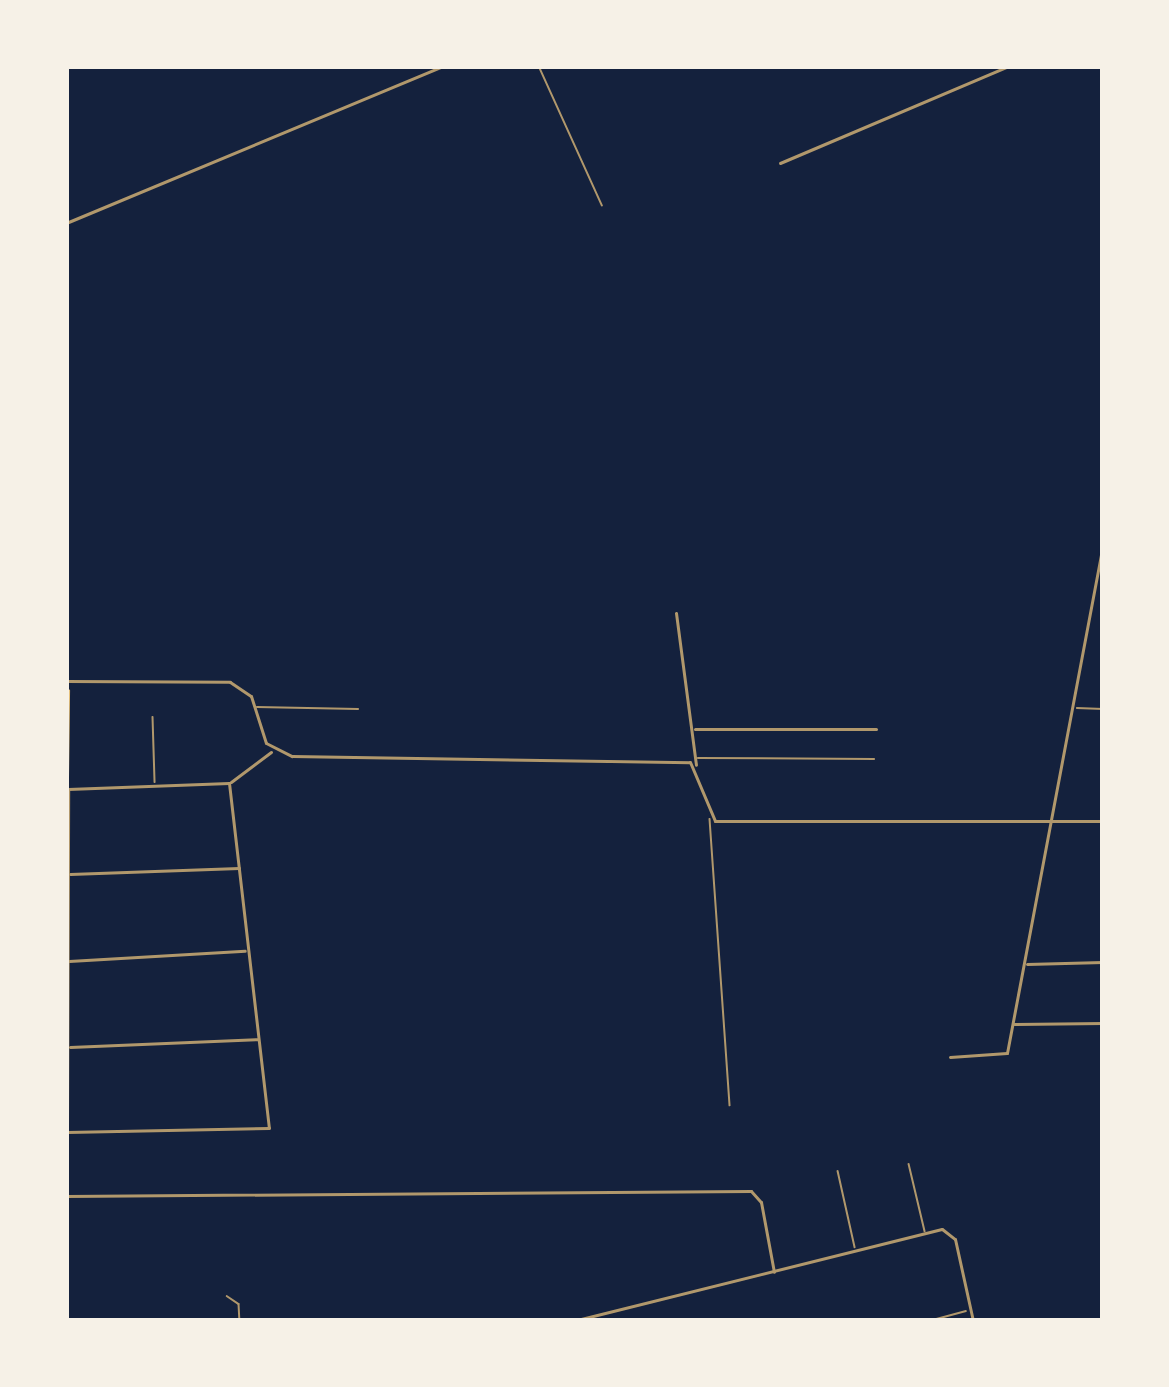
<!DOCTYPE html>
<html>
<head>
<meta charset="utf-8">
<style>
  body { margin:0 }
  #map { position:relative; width:1169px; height:1387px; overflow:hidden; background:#14213d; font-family:Signika,sans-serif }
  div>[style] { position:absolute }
  .path>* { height:1.5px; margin:-0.75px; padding:0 0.75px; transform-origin:0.75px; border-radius:0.75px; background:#e5c07b }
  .service>* { height:1.5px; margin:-0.75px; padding:0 0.75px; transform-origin:0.75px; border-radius:0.75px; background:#b1986c }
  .minor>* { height:3px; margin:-1.5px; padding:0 1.5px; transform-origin:1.5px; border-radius:1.5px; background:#b1986c }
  span { translate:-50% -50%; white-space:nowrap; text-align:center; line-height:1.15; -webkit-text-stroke:12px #f6f1e7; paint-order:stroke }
  .frame { position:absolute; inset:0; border:69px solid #f6f1e7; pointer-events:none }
</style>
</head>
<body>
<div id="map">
  <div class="path">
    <i style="left:68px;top:779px;width:88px;rotate:-89.3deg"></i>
  </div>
  <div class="service">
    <i style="left:539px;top:66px;width:153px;rotate:65.6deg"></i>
    <i style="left:257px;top:707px;width:101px;rotate:1.1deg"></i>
    <i style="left:1077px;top:708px;width:26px;rotate:2deg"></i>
    <i style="left:153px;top:717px;width:65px;rotate:88.2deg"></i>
    <i style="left:698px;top:758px;width:176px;rotate:0.3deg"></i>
    <i style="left:710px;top:819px;width:287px;rotate:86deg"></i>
    <i style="left:909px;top:1164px;width:69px;rotate:76.6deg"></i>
    <i style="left:838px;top:1171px;width:78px;rotate:77.4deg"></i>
    <i style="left:227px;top:1296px;width:14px;rotate:34deg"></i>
    <i style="left:239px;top:1304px;width:17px;rotate:87deg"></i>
    <i style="left:593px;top:1318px;width:3px;rotate:72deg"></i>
    <i style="left:929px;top:1321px;width:38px;rotate:-15deg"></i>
  </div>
  <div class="minor">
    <i style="left:780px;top:163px;width:248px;rotate:-23deg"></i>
    <i style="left:66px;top:223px;width:408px;rotate:-22.6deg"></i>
    <i style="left:676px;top:613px;width:153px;rotate:82.5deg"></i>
    <i style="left:66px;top:681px;width:164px;rotate:0.3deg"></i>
    <i style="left:230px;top:682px;width:25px;rotate:34deg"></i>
    <i style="left:251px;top:696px;width:49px;rotate:72.3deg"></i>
    <i style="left:266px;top:743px;width:29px;rotate:27deg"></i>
    <i style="left:292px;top:756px;width:398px;rotate:0.9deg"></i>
    <i style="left:690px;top:762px;width:64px;rotate:67deg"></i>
    <i style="left:715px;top:821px;width:388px"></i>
    <i style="left:695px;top:729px;width:181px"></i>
    <i style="left:231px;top:782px;width:50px;rotate:-36.9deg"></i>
    <i style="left:229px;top:783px;width:347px;rotate:83.4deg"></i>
    <i style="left:269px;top:1128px;width:202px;rotate:178.9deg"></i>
    <i style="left:67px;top:1132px;width:343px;rotate:-89.8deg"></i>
    <i style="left:68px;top:789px;width:161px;rotate:-2.1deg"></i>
    <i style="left:70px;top:874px;width:169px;rotate:-2deg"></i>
    <i style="left:69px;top:961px;width:176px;rotate:-3.3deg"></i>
    <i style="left:1027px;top:964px;width:76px;rotate:-1.5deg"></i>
    <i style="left:1014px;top:1024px;width:89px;rotate:-0.6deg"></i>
    <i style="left:70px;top:1047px;width:188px;rotate:-2.4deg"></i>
    <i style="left:950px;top:1057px;width:57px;rotate:-4deg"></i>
    <i style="left:1007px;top:1053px;width:518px;rotate:-79.32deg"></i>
    <i style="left:66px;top:1196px;width:685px;rotate:-0.42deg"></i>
    <i style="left:751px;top:1191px;width:15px;rotate:48deg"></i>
    <i style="left:761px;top:1202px;width:71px;rotate:79.5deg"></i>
    <i style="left:573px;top:1321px;width:380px;rotate:-14deg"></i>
    <i style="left:942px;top:1229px;width:16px;rotate:38deg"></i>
    <i style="left:955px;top:1239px;width:84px;rotate:77.6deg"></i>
  </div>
  <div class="frame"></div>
</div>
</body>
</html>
